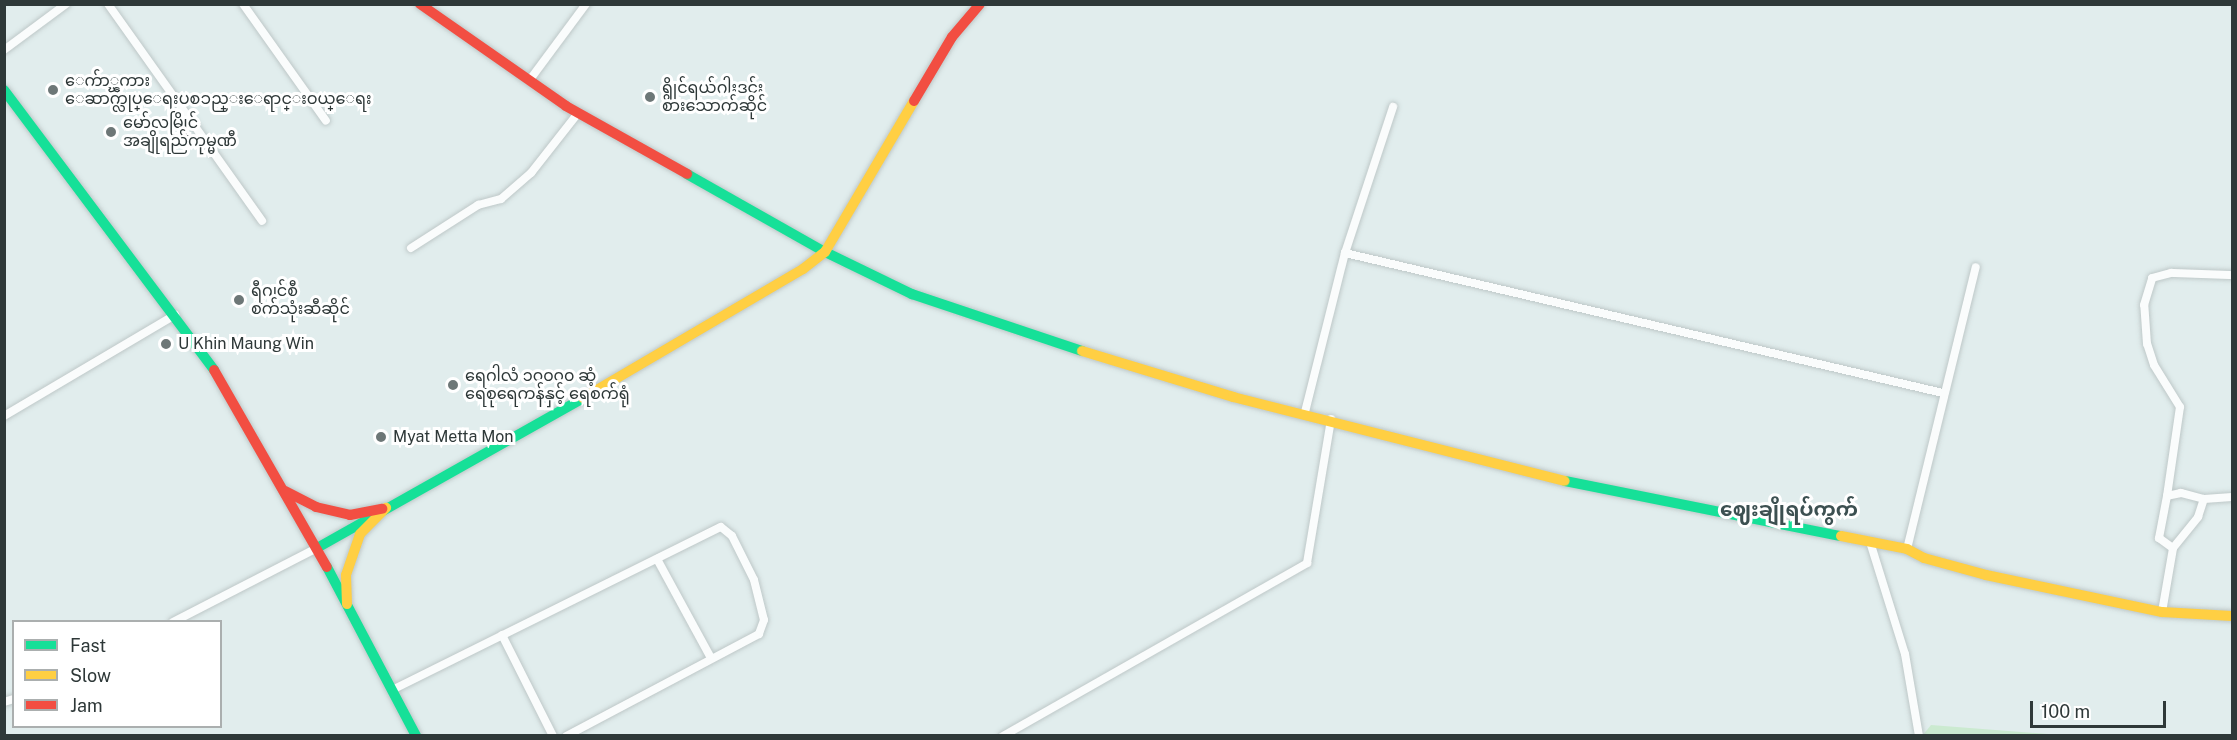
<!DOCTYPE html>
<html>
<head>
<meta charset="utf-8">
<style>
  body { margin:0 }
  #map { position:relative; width:2237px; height:740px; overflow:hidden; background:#e1eded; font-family:"Public Sans","Noto Sans Myanmar",sans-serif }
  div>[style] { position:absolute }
  .green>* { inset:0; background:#cbead0 }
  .roads { filter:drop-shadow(0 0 2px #bec8c8) drop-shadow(0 0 2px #bec8c8) }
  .street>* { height:8px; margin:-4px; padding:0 4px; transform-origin:4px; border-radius:4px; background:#fafcfc }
  .fast>* { height:10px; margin:-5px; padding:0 5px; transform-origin:5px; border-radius:5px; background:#16e098 }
  .slow>* { height:10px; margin:-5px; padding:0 5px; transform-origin:5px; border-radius:5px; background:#ffcf43 }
  .jam>* { height:10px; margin:-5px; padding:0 5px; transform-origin:5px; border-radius:5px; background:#f24e42 }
  .dots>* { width:16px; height:16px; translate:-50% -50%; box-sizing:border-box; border:3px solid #fff; border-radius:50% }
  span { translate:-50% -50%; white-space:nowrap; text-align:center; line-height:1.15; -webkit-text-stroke:6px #fff; paint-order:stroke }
  .poi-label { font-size:16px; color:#2e3838 }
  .left { translate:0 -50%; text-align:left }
  .quarter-label { font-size:20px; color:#3c5051; font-weight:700 }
  .frame { position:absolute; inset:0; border:6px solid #2e3838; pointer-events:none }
  .legend { position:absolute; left:12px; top:620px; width:210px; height:108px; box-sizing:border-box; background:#fff; border:2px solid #abafaf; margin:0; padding:8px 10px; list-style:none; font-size:18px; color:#2e3838 }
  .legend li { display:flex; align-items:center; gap:12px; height:30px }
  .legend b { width:30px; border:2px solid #abafaf }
  .scale { position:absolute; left:2030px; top:701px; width:136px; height:27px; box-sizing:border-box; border:3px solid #2e3838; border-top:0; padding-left:8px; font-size:18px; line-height:21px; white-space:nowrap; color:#2e3838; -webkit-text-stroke:4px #fff; paint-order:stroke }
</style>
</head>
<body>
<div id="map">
  <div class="green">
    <i style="clip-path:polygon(1931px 725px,2061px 735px,1922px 736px)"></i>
  </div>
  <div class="roads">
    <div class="street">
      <i style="left:108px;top:4px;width:266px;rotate:54.6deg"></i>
      <i style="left:243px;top:4px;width:143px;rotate:54.6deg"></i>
      <i style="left:4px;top:50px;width:77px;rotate:-36.6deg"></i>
      <i style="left:529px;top:81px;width:96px;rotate:-53.5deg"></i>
      <i style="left:411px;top:248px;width:80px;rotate:-32.7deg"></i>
      <i style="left:478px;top:205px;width:24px;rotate:-15deg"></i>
      <i style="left:501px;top:199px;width:40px;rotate:-41deg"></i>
      <i style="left:531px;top:173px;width:76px;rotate:-51.9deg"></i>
      <i style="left:1345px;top:253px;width:614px;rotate:13.18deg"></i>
      <i style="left:1305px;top:412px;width:164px;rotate:-75.9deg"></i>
      <i style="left:1345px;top:253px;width:154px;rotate:-71.8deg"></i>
      <i style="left:4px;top:416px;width:199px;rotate:-30.6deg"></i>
      <i style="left:2167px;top:496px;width:90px;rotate:-81.7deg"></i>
      <i style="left:2180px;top:407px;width:49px;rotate:-121.8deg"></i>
      <i style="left:2154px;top:365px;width:22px;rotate:-108deg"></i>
      <i style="left:2147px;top:344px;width:39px;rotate:-94deg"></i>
      <i style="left:2144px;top:305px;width:28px;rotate:-73deg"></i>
      <i style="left:2152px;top:278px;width:20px;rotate:-15deg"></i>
      <i style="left:2171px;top:273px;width:61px;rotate:1.9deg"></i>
      <i style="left:2204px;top:499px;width:28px;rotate:-4deg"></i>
      <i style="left:1871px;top:545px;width:114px;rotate:72.7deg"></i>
      <i style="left:1905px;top:654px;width:83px;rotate:80.3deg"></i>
      <i style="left:1907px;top:549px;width:290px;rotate:-76.3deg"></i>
      <i style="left:657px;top:559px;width:113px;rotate:61.4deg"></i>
      <i style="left:2162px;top:612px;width:65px;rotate:-80.2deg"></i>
      <i style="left:2173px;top:548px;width:40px;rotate:-51deg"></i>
      <i style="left:2198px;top:517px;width:19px;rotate:-72deg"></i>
      <i style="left:2204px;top:499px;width:24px;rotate:-165deg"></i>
      <i style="left:2181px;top:493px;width:14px;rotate:168deg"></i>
      <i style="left:2167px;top:496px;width:43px;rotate:100.8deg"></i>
      <i style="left:2159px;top:538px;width:17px;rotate:36deg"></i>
      <i style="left:173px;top:622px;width:162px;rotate:-27.2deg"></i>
      <i style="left:502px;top:635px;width:113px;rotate:63.2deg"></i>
      <i style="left:392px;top:690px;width:367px;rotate:-26.4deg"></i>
      <i style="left:721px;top:527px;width:14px;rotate:39deg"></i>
      <i style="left:732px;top:536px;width:49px;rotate:63.4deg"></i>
      <i style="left:754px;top:580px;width:41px;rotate:76deg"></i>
      <i style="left:764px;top:620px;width:15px;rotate:110deg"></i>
      <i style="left:759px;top:634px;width:218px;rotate:152.1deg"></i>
      <i style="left:4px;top:702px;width:10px;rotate:-17deg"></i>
      <i style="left:1003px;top:736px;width:350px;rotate:-29.6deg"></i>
      <i style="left:1307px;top:563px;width:146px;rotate:-80.5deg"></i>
    </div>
    <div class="fast">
      <i style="left:4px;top:90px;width:350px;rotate:53.1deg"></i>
      <i style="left:687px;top:174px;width:159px;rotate:29.5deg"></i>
      <i style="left:825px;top:252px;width:97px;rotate:25.8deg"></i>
      <i style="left:912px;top:294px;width:179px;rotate:18.5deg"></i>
      <i style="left:1565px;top:481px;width:281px;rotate:11.3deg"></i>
      <i style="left:317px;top:548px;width:305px;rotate:-29.4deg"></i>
      <i style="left:327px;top:567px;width:191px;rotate:62.2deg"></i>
    </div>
    <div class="slow">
      <i style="left:1082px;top:351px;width:158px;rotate:16.9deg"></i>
      <i style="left:1233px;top:397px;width:342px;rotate:14.2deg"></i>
      <i style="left:583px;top:398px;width:255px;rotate:-30.4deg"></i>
      <i style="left:803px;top:269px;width:28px;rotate:-38deg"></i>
      <i style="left:825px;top:252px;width:175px;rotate:-59.5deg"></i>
      <i style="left:1841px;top:536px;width:67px;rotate:11.1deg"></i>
      <i style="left:1907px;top:549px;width:19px;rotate:28deg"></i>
      <i style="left:1924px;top:558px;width:64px;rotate:15.3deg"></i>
      <i style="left:1986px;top:575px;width:180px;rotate:11.9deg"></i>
      <i style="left:2162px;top:612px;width:70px;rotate:3.3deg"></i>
      <i style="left:347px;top:604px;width:29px;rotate:-92deg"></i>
      <i style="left:346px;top:575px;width:43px;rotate:-71.1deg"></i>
      <i style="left:360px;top:534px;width:37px;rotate:-45deg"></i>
    </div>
    <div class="jam">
      <i style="left:420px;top:4px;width:178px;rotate:34.9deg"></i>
      <i style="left:566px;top:106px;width:139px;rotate:29.3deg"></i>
      <i style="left:914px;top:101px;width:74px;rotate:-59.3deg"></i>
      <i style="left:952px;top:37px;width:43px;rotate:-49.7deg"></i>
      <i style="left:214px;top:370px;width:227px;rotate:60.2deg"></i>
      <i style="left:285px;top:491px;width:35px;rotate:27deg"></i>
      <i style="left:316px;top:507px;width:35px;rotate:13deg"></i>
      <i style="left:350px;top:515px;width:33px;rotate:-11deg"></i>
    </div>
  </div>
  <div class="dots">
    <i style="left:53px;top:90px;background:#6d7777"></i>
    <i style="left:650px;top:97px;background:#6d7777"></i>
    <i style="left:111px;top:132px;background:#6d7777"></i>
    <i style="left:239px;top:300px;background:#6d7777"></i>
    <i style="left:166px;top:344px;background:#6d7777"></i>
    <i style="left:453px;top:385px;background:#6d7777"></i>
    <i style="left:381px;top:437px;background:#6d7777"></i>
  </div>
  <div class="poi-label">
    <span class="left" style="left:65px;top:90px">ေက်ာ္ၾကား<br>ေဆာက္လုပ္ေရးပစၥည္းေရာင္းဝယ္ေရး</span>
    <span class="left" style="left:662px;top:97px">ရွိုင်ရယ်ဂါးဒင်း<br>စားသောက်ဆိုင်</span>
    <span class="left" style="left:123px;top:132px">မော်လမြိုင်<br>အချိုရည်ကုမ္မဏီ</span>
    <span class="left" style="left:251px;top:300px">ရီဂျင်စီ<br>စက်သုံးဆီဆိုင်</span>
    <span class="left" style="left:178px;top:344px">U Khin Maung Win</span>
    <span class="left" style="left:465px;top:385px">ရေဂါလံ ၁၀၀၀၀ ဆံ့<br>ရေစုရေကန်နှင့် ရေစက်ရုံ</span>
    <span class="left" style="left:393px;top:437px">Myat Metta Mon</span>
  </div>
  <div class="quarter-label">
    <span style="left:1789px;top:509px">ဈေးချိုရပ်ကွက်</span>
  </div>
  <div class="frame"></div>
  <ul class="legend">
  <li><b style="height:8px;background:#16e098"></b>Fast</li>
  <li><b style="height:8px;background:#ffcf43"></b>Slow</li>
  <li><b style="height:8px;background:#f24e42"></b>Jam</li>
  </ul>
  <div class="scale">100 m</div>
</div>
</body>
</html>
